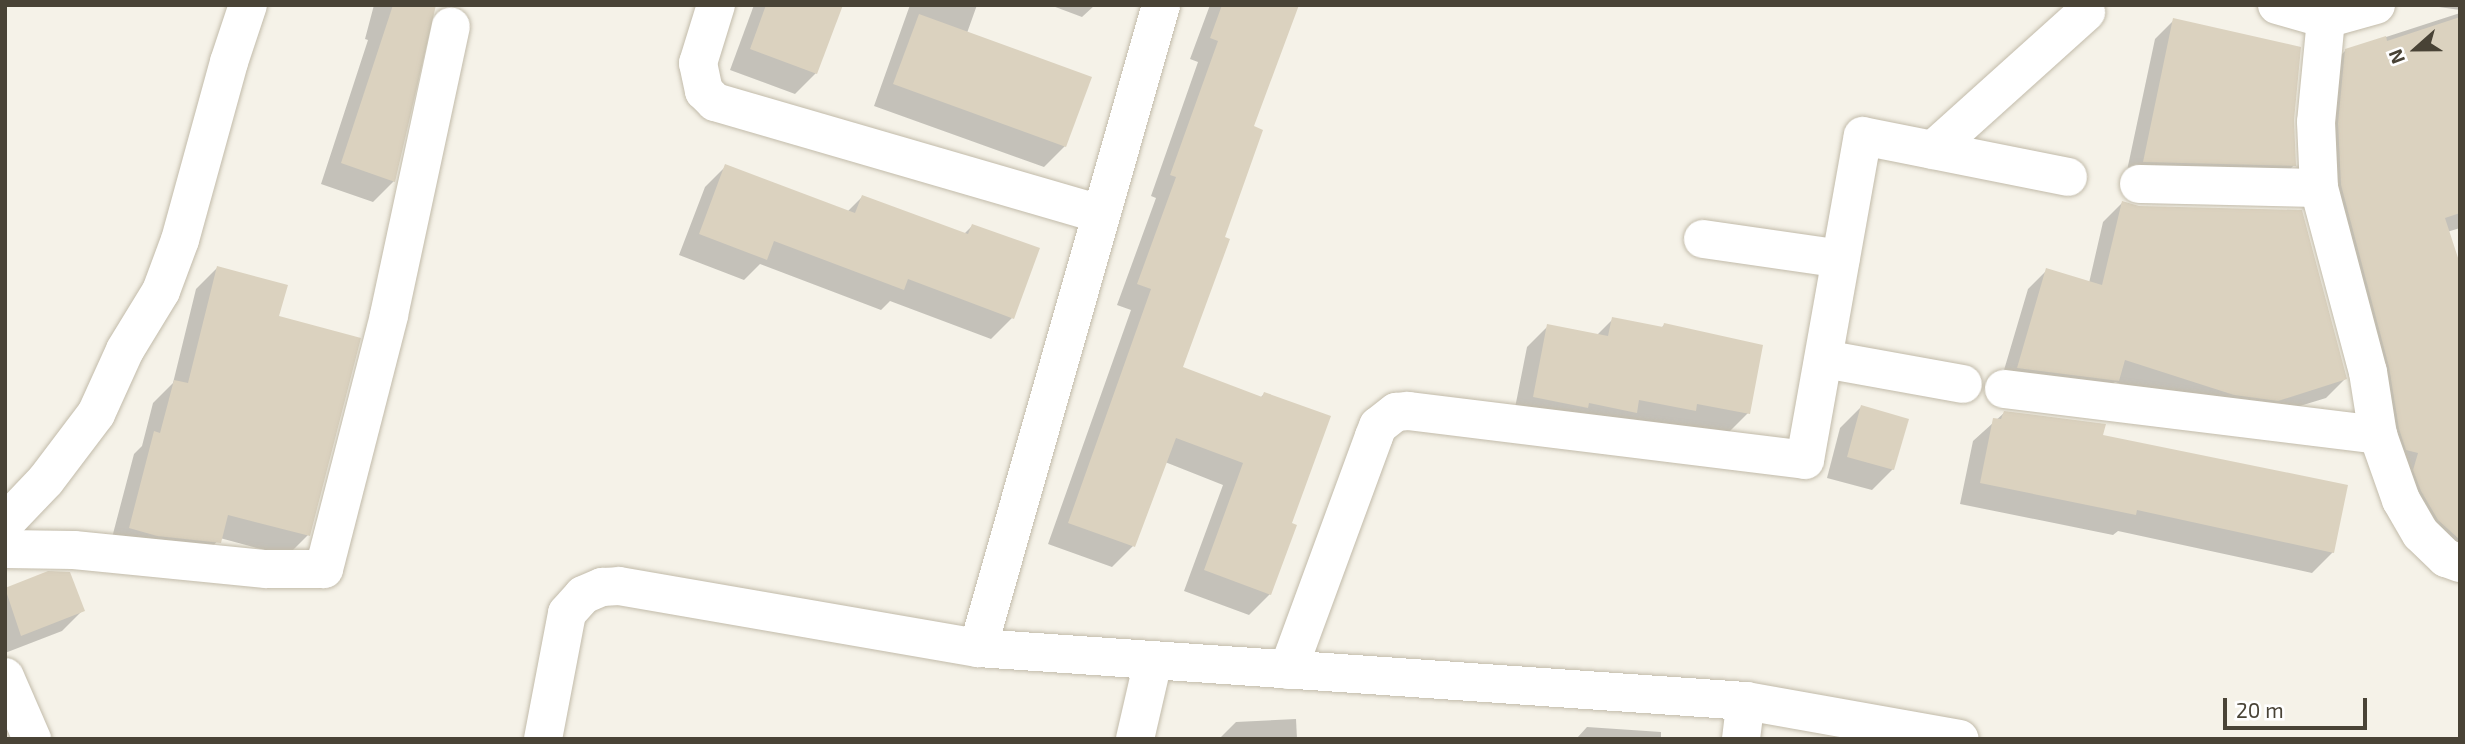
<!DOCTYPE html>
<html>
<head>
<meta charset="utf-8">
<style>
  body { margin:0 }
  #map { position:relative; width:2465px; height:744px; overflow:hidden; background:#f5f2e8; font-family:"Exo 2",sans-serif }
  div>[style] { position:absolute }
  .shadow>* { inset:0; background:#0003 }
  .building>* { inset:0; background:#dbd2bf }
  .roads { filter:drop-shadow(0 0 2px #c2bbaa) drop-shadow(0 0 2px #c2bbaa) }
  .minor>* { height:38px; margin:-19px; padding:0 19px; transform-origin:19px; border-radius:19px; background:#fff }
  span { translate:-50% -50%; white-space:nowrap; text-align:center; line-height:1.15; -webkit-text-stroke:7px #fff; paint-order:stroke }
  .frame { position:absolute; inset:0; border:7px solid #494336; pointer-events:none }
  .north { position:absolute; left:2381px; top:14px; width:70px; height:70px; -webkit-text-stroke:5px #fff; paint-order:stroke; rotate:249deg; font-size:19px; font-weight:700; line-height:28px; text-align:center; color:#494336 }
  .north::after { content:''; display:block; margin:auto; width:24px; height:32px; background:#494336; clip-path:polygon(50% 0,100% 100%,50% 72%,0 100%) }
  .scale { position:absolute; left:2223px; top:698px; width:144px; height:32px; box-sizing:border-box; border:4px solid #494336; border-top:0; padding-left:9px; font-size:21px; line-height:24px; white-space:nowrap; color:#494336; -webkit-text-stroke:5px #fff; paint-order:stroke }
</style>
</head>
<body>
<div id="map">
  <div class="shadow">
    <i style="clip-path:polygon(374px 5px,435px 5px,394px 181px,373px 202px,321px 184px,368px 40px,365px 39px)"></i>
    <i style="clip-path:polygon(754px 5px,841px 5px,816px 73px,795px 94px,730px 70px)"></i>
    <i style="clip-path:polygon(910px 5px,977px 5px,967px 33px,1065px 146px,1044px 167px,874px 106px)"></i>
    <i style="clip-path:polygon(1050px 5px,1095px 5px,1082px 17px)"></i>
    <i style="clip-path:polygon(1210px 5px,1297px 5px,1251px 127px,1180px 368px,1260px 398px,1264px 394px,1290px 524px,1270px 594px,1249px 615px,1184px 591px,1223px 485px,1165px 462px,1133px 546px,1112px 567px,1048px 544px,1131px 310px,1117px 305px,1156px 198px,1151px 196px,1198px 62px,1190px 59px)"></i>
    <i style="clip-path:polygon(2425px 5px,2460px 5px,2460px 10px)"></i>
    <i style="clip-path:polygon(2460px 13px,2460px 228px,2447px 232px,2460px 274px,2460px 542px,2426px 554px,2367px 390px,2322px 74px,2346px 50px)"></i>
    <i style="clip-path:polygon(2174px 20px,2292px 120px,2294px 165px,2276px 184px,2125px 180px,2155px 39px)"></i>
    <i style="clip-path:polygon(726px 166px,847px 212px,862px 197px,964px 234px,972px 226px,1012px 318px,991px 339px,890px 301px,881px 310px,760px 264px,744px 280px,679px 255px,705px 187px)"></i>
    <i style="clip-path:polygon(2122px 203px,2345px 379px,2326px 398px,2258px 419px,2215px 414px,2115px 382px,2098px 399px,1999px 387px,2028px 289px,2047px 270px,2089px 283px,2103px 222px)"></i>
    <i style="clip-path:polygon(217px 268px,277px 317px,308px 535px,287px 556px,220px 538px,198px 563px,109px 549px,134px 454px,142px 446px,153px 403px,173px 383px,196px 289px)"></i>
    <i style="clip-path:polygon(1613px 319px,1661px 328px,1664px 325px,1748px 413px,1727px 434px,1513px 418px,1527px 347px,1548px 326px,1597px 335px)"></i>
    <i style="clip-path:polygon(1861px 407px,1893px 469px,1872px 490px,1827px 478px,1840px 428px)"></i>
    <i style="clip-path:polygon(2004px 413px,2100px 437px,2333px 552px,2312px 573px,2118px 531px,2113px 535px,1960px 504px,1973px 441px)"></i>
    <i style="clip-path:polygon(48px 573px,83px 610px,62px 631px,5px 653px,5px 590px)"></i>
    <i style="clip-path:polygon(1296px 719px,1297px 739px,1219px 739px,1236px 722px)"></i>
    <i style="clip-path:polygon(1587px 727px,1661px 732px,1661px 739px,1556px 739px,1577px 738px)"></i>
  </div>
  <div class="building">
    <i style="clip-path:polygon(393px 5px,436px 5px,395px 182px,341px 163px)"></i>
    <i style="clip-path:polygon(766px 5px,843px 5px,817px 74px,750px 49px)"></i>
    <i style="clip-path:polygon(1222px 5px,1299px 5px,1254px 126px,1263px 130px,1225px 237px,1230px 239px,1183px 367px,1262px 397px,1264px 392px,1331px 416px,1292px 523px,1297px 525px,1271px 595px,1204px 570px,1243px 463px,1176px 438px,1135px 547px,1068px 523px,1151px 289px,1137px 284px,1176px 177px,1170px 175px,1218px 41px,1210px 38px)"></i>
    <i style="clip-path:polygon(919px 14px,1092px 77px,1066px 147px,893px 84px)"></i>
    <i style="clip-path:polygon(2460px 17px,2460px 213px,2445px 218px,2460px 264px,2460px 540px,2438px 520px,2421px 491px,2413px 470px,2418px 453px,2406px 450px,2399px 429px,2389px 367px,2341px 185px,2338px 123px,2345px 49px,2386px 36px,2387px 41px)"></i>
    <i style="clip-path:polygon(2173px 18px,2301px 47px,2294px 120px,2296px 166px,2143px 162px)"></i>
    <i style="clip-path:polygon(725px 164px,855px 213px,862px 195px,968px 234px,972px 224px,1040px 248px,1014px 319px,908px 279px,904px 290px,774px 241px,767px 260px,699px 234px)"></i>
    <i style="clip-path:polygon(2122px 201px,2139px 206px,2302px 210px,2347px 379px,2278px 401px,2234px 395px,2125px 360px,2119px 381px,2017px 368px,2046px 268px,2102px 285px)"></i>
    <i style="clip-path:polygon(217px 266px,288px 285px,279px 316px,361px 338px,310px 536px,228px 515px,221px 543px,157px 536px,129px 528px,154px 431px,160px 433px,174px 380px,188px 383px)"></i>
    <i style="clip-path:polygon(1612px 317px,1663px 327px,1664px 323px,1763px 345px,1750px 414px,1697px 404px,1696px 411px,1639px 400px,1637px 413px,1589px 403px,1588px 408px,1533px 397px,1547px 324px,1608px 336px)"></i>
    <i style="clip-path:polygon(1861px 405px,1909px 419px,1894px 470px,1847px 457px)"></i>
    <i style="clip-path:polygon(2004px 411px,2106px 424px,2103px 435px,2348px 485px,2334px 553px,2137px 510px,2136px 515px,1980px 483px,1993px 418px,2001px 419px)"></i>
    <i style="clip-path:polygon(48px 571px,70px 572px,85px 611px,21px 636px,5px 588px)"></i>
  </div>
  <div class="roads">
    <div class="minor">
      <i style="left:716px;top:5px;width:61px;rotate:107.2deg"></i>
      <i style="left:698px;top:63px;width:29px;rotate:78deg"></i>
      <i style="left:704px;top:91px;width:16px;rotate:45deg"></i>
      <i style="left:715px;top:102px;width:402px;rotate:16.2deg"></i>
      <i style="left:2277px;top:5px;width:51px;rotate:15.9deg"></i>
      <i style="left:2376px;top:5px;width:52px;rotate:164.4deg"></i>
      <i style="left:2326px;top:19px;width:103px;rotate:95.5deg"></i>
      <i style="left:2316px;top:122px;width:66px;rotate:87.4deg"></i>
      <i style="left:2319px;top:188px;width:190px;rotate:75.1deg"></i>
      <i style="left:2368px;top:372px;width:64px;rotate:81deg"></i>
      <i style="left:2378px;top:435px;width:69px;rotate:70.5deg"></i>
      <i style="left:2401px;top:500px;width:39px;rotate:60deg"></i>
      <i style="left:2421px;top:534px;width:35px;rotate:44deg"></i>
      <i style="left:2446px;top:558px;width:15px;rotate:20deg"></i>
      <i style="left:1933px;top:150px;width:206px;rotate:-42deg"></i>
      <i style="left:2139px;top:184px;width:180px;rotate:1.3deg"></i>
      <i style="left:1703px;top:239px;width:139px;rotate:8.2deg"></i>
      <i style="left:1824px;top:359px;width:141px;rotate:10.2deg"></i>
      <i style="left:2004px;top:389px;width:377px;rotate:7deg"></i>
      <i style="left:5px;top:523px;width:59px;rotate:-46.4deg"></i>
      <i style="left:46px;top:480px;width:83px;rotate:-52.9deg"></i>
      <i style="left:96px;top:414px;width:70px;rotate:-65.6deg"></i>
      <i style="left:125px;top:350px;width:69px;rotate:-58.6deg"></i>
      <i style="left:161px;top:291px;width:54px;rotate:-69.6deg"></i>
      <i style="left:180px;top:240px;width:185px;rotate:-74.6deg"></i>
      <i style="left:229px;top:62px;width:60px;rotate:-71.6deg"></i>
      <i style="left:5px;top:549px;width:69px;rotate:0.8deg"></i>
      <i style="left:74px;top:550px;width:193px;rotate:5.7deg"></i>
      <i style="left:266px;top:569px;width:58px"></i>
      <i style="left:324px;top:569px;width:262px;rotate:-75.6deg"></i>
      <i style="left:389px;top:315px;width:295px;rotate:-77.9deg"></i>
      <i style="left:978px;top:648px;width:669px;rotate:-74.11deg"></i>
      <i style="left:1288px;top:670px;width:249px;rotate:-69.8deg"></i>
      <i style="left:1374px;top:436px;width:11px;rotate:-68deg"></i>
      <i style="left:1378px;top:426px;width:23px;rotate:-38deg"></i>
      <i style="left:1396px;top:412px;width:12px;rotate:-5deg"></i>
      <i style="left:1408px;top:411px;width:400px;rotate:7deg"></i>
      <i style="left:1805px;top:460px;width:329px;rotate:-79.9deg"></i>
      <i style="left:1863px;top:136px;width:209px;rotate:11.3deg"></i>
      <i style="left:5px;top:677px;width:68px;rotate:66.5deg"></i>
      <i style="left:543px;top:739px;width:128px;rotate:-79.2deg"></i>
      <i style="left:567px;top:613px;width:24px;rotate:-48deg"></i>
      <i style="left:583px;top:595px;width:21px;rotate:-23deg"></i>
      <i style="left:602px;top:587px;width:17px;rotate:-3deg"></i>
      <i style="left:619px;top:586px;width:364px;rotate:9.8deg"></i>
      <i style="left:978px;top:648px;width:770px;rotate:3.95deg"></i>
      <i style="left:1746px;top:701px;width:217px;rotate:10.1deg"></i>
      <i style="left:1135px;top:739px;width:80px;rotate:-77deg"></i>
      <i style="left:1741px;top:739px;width:38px;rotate:-83deg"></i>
    </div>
  </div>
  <div class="frame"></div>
  <div class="north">N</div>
  <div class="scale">20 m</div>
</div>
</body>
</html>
